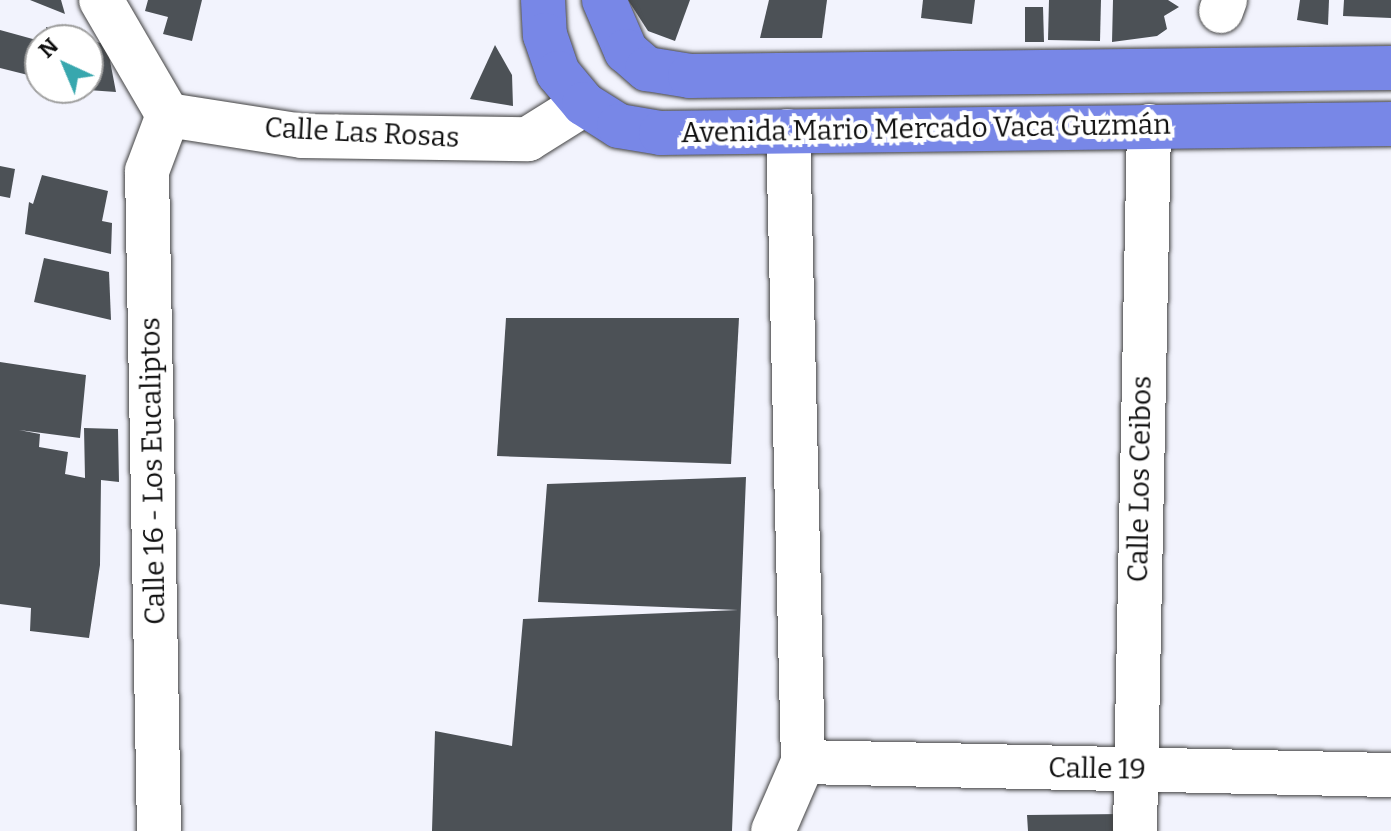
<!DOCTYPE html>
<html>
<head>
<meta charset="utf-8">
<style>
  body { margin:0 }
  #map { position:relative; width:1391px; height:831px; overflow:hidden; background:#f2f3fd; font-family:Bitter,serif }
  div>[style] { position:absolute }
  .building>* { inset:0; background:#4c5156 }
  .roads { filter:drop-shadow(0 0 2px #424242) drop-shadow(0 0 2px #424242) }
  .street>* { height:44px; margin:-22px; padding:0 22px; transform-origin:22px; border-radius:22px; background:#fff }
  .primary>* { height:44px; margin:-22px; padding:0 22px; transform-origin:22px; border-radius:22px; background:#7887e7 }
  span { translate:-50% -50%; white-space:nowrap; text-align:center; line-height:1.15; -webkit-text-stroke:8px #fff; paint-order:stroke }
  .street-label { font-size:28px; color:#0f0f0f }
  .north { position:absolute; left:24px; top:24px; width:80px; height:80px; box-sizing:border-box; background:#fff; border:2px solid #9f9f9f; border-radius:50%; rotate:316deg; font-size:22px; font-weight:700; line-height:32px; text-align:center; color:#0f0f0f }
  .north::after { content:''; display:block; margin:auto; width:28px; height:36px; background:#38a7ae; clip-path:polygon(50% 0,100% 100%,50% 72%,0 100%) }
</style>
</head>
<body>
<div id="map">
  <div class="building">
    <i style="clip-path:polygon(30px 0,61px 0,65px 14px)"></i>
    <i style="clip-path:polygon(148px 0,202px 0,192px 41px,163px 34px,168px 17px,145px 11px)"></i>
    <i style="clip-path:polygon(628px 0,690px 0,675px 41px,648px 31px)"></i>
    <i style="clip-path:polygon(769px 0,827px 0,822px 38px,760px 38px)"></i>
    <i style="clip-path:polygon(923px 0,975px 0,972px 24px,921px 18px)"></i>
    <i style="clip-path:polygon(1049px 0,1101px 0,1100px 41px,1048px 40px)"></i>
    <i style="clip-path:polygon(1113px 0,1168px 0,1179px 7px,1164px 16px,1167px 29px,1157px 36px,1112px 42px)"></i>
    <i style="clip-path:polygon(1300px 0,1329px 0,1328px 25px,1297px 20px)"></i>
    <i style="clip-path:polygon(1344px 0,1391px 0,1391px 18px,1343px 16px)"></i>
    <i style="clip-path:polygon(1025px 7px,1043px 7px,1044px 42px,1025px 42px)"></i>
    <i style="clip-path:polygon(46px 27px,107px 45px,116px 92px,88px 90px,88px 40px,47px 40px)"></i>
    <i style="clip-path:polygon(0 30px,40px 41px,40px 78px,0 68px)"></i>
    <i style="clip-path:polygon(495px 45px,512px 75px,513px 106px,470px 99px)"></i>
    <i style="clip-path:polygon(0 166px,15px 169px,10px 198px,0 196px)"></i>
    <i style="clip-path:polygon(42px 175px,108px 191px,102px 221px,112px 223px,111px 254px,25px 234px,29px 202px,33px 204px)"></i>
    <i style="clip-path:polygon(44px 258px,109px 272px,111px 320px,34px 302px)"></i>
    <i style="clip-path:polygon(506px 318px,739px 318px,731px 464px,497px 456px)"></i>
    <i style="clip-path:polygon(0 362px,86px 375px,80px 438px,19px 430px,40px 434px,39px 447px,68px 452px,65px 474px,85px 478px,84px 428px,118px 429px,119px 482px,101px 480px,100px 565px,89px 638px,30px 631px,31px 608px,0 604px)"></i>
    <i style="clip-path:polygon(746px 477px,732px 831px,432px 831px,435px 731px,512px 746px,523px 619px,738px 610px,538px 602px,547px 484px)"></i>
    <i style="clip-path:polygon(1122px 814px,1122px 831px,1028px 831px,1027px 815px)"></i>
  </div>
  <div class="roads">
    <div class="street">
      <i style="left:101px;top:0;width:133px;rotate:59.8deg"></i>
      <i style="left:168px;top:115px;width:136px;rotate:8.9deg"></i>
      <i style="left:302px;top:136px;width:226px;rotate:0.8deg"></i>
      <i style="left:528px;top:139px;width:66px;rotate:-32deg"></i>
      <i style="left:1221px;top:11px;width:12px;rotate:-70deg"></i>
      <i style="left:803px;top:762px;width:588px;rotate:1.27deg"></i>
      <i style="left:159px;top:831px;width:660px;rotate:-91.04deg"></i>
      <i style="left:147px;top:171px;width:60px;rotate:-69.4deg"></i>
      <i style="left:773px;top:831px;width:75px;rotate:-66.5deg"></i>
      <i style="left:803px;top:762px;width:631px;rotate:-91.36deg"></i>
      <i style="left:1135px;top:831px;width:705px;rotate:-88.86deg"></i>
    </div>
    <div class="primary">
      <i style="left:543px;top:0;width:35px;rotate:87deg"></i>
      <i style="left:545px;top:35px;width:40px;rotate:71.1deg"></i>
      <i style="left:558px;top:73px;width:40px;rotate:50deg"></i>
      <i style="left:584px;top:104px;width:41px;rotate:32.2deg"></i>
      <i style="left:619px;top:126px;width:43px;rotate:9.5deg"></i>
      <i style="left:661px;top:133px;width:730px;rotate:-0.71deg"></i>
      <i style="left:604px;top:0;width:56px;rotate:66.7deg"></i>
      <i style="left:626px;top:51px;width:28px;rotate:41deg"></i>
      <i style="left:647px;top:69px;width:44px;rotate:9.2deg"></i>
      <i style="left:690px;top:76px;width:701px;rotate:-0.65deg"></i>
    </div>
  </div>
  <div class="street-label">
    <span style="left:926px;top:129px;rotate:-1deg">Avenida Mario Mercado Vaca Guzmán</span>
    <span style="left:362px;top:133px;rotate:3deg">Calle Las Rosas</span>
    <span style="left:153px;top:471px;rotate:-91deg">Calle 16 - Los Eucaliptos</span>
    <span style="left:1140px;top:479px;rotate:-89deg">Calle Los Ceibos</span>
    <span style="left:1097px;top:769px;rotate:1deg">Calle 19</span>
  </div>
  <div class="north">N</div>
</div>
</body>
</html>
